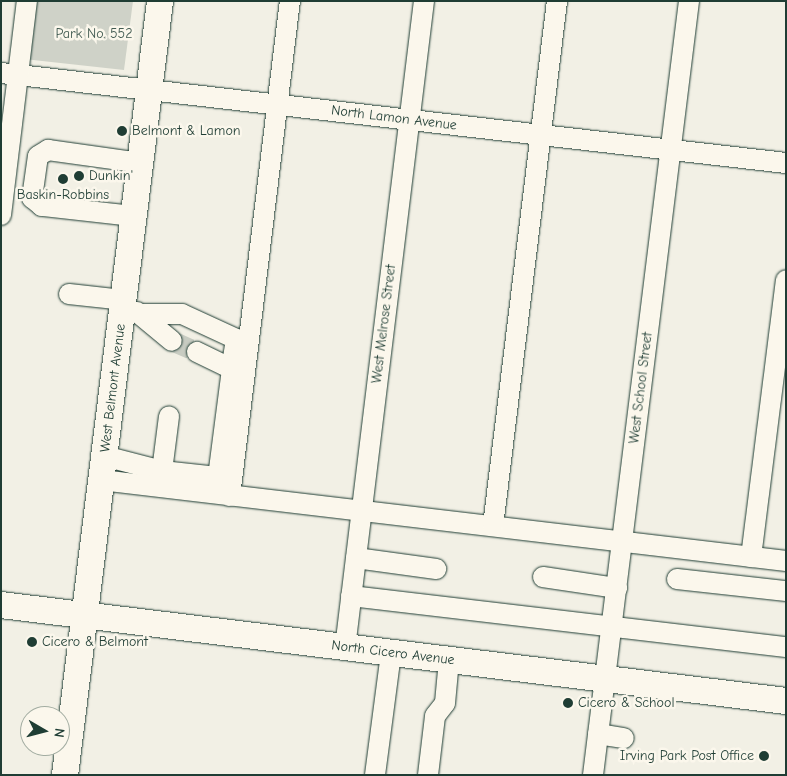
<!DOCTYPE html>
<html>
<head>
<meta charset="utf-8">
<style>
  body { margin:0 }
  #map { position:relative; width:787px; height:776px; overflow:hidden; background:#f2f0e5; font-family:"Comic Neue",sans-serif }
  div>[style] { position:absolute }
  .green>* { inset:0; background:#cfd2c8 }
  .minor-tunnel>* { height:20px; margin-top:-10px; transform-origin:0; background:repeating-linear-gradient(90deg,#c8ccc2 0 20px,transparent 0 30px) }
  .roads { filter:drop-shadow(0 0 1px #1f3d34) drop-shadow(0 0 1px #1f3d34) }
  .minor>* { height:20px; margin:-10px; padding:0 10px; transform-origin:10px; border-radius:10px; background:#fbf7ec }
  .major>* { height:26px; margin:-13px; padding:0 13px; transform-origin:13px; border-radius:13px; background:#fbf7ec }
  .dots>* { width:14px; height:14px; translate:-50% -50%; box-sizing:border-box; border:2px solid #fbf7ec; border-radius:50% }
  span { translate:-50% -50%; white-space:nowrap; text-align:center; line-height:1.15; -webkit-text-stroke:5px #fbf7ec; paint-order:stroke }
  .park-label { font-size:14px; color:#425b52 }
  .street-label { font-size:14px; color:#1f3d34 }
  .poi-label { font-size:14px; color:#1f3d34 }
  .left { translate:0 -50%; text-align:left }
  .right { translate:-100% -50%; text-align:right }
  .frame { position:absolute; inset:0; border:2px solid #1f3d34; pointer-events:none }
  .north { position:absolute; left:20px; top:706px; width:50px; height:50px; box-sizing:border-box; background:#fbf7ec; border:1px solid #a3ada2; border-radius:50%; rotate:98deg; font-size:14px; font-weight:700; line-height:20px; text-align:center; color:#1f3d34 }
  .north::after { content:''; display:block; margin:auto; width:18px; height:22px; background:#1f3d34; clip-path:polygon(50% 0,100% 100%,50% 72%,0 100%) }
</style>
</head>
<body>
<div id="map">
  <div class="green">
    <i style="clip-path:polygon(31px 1px,133px 1px,124px 70px,24px 59px)"></i>
  </div>
  <div class="minor-tunnel">
    <i style="left:172px;top:341px;width:27px;rotate:24deg"></i>
  </div>
  <div class="roads">
    <div class="minor">
      <i style="left:1px;top:73px;width:790px;rotate:6.54deg"></i>
      <i style="left:1px;top:215px;width:216px;rotate:-83.1deg"></i>
      <i style="left:133px;top:216px;width:92px;rotate:-173.7deg"></i>
      <i style="left:42px;top:206px;width:13px;rotate:-141deg"></i>
      <i style="left:32px;top:198px;width:42px;rotate:-81.9deg"></i>
      <i style="left:38px;top:156px;width:12px;rotate:-31deg"></i>
      <i style="left:48px;top:150px;width:93px;rotate:8deg"></i>
      <i style="left:69px;top:294px;width:54px;rotate:6.3deg"></i>
      <i style="left:137px;top:312px;width:45px;rotate:39.6deg"></i>
      <i style="left:143px;top:314px;width:39px"></i>
      <i style="left:182px;top:314px;width:60px;rotate:24.8deg"></i>
      <i style="left:236px;top:339px;width:25px;rotate:99deg"></i>
      <i style="left:104px;top:456px;width:60px;rotate:14.5deg"></i>
      <i style="left:162px;top:471px;width:56px;rotate:6.1deg"></i>
      <i style="left:218px;top:477px;width:109px;rotate:-82.6deg"></i>
      <i style="left:232px;top:369px;width:39px;rotate:-154deg"></i>
      <i style="left:162px;top:471px;width:55px;rotate:-82.7deg"></i>
      <i style="left:101px;top:480px;width:690px;rotate:6.74deg"></i>
      <i style="left:230px;top:496px;width:499px;rotate:-83.1deg"></i>
      <i style="left:493px;top:526px;width:529px;rotate:-83.05deg"></i>
      <i style="left:751px;top:557px;width:279px;rotate:-82.8deg"></i>
      <i style="left:356px;top:558px;width:81px;rotate:7.8deg"></i>
      <i style="left:543px;top:577px;width:75px;rotate:8.5deg"></i>
      <i style="left:677px;top:579px;width:110px;rotate:6.3deg"></i>
      <i style="left:351px;top:596px;width:438px;rotate:6.7deg"></i>
      <i style="left:345px;top:648px;width:652px;rotate:-83.04deg"></i>
      <i style="left:598px;top:734px;width:26px;rotate:9deg"></i>
      <i style="left:375px;top:775px;width:123px;rotate:-82.5deg"></i>
      <i style="left:428px;top:775px;width:59px;rotate:-83.2deg"></i>
      <i style="left:435px;top:716px;width:16px;rotate:-52deg"></i>
      <i style="left:445px;top:703px;width:43px;rotate:-84.7deg"></i>
      <i style="left:593px;top:775px;width:780px;rotate:-82.93deg"></i>
    </div>
    <div class="major">
      <i style="left:1px;top:605px;width:791px;rotate:6.97deg"></i>
      <i style="left:65px;top:775px;width:780px;rotate:-83deg"></i>
    </div>
  </div>
  <div class="dots">
    <i style="left:122px;top:131px;background:#1f3d34"></i>
    <i style="left:79px;top:176px;background:#1f3d34"></i>
    <i style="left:63px;top:179px;background:#1f3d34"></i>
    <i style="left:32px;top:642px;background:#1f3d34"></i>
    <i style="left:568px;top:703px;background:#1f3d34"></i>
    <i style="left:764px;top:756px;background:#1f3d34"></i>
  </div>
  <div class="park-label">
    <span style="left:94px;top:34px">Park No. 552</span>
  </div>
  <div class="street-label">
    <span style="left:394px;top:118px;rotate:7deg">North Lamon Avenue</span>
    <span style="left:384px;top:324px;rotate:-83deg">West Melrose Street</span>
    <span style="left:113px;top:388px;rotate:-83deg">West Belmont Avenue</span>
    <span style="left:641px;top:388px;rotate:-83deg">West School Street</span>
    <span style="left:393px;top:653px;rotate:7deg">North Cicero Avenue</span>
  </div>
  <div class="poi-label">
    <span class="left" style="left:132px;top:131px">Belmont &amp; Lamon</span>
    <span class="left" style="left:89px;top:176px">Dunkin'</span>
    <span style="left:63px;top:195px">Baskin-Robbins</span>
    <span class="left" style="left:42px;top:642px">Cicero &amp; Belmont</span>
    <span class="left" style="left:578px;top:703px">Cicero &amp; School</span>
    <span class="right" style="left:754px;top:756px">Irving Park Post Office</span>
  </div>
  <div class="frame"></div>
  <div class="north">N</div>
</div>
</body>
</html>
